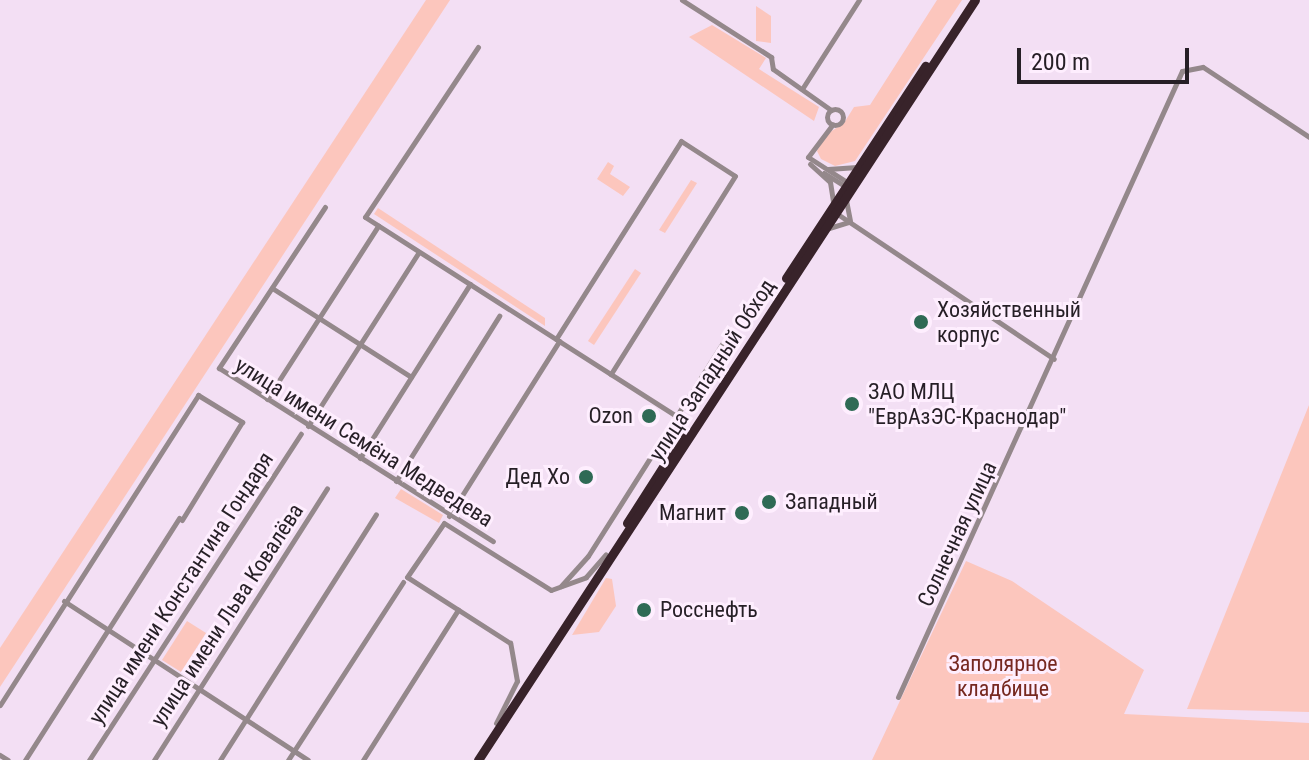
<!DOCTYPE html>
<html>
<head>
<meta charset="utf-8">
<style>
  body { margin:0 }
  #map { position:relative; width:1309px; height:760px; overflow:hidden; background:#f3dff4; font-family:"Roboto Condensed",sans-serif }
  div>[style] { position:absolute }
  .green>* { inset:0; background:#fcc6bd }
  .street>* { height:5px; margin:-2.5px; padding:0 2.5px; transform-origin:2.5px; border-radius:2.5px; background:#94888b }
  .street>.ring { margin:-2.5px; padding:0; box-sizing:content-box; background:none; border:5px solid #94888b; border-radius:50% }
  .highway>* { height:9px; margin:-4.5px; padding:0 4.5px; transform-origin:4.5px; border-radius:4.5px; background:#38232a }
  .dots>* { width:22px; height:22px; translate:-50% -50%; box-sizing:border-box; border:4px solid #feeefe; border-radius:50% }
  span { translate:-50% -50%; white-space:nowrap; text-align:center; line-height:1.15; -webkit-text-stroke:6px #feeefe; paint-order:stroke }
  .poi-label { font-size:22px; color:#261f26 }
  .left { translate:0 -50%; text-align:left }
  .right { translate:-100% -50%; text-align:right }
  .street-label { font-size:22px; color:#261f26 }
  .park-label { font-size:22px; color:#762820 }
  .scale { position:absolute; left:1017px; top:48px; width:172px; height:36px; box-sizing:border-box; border:4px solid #261f26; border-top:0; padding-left:10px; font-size:24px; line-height:28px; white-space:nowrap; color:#261f26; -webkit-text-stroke:6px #feeefe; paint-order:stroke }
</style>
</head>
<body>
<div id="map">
  <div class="green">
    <i style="clip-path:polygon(426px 0,450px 0,0 687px,0 648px)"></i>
    <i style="clip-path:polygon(937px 0,962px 0,855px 161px,835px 166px,821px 159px,817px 151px,827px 134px,844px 123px,854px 107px,870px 105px)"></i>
    <i style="clip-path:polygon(756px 6px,771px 16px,771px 43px,756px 41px)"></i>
    <i style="clip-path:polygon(712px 25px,766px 58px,759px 69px,819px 107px,814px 121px,689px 37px)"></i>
    <i style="clip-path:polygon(608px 162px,614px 166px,610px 174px,630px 187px,623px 196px,597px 179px)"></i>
    <i style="clip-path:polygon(691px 180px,697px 183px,665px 233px,659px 230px)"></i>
    <i style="clip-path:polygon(378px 208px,545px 318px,545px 326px,374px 214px)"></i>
    <i style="clip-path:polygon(635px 269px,641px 273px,594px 345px,588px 341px)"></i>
    <i style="clip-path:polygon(1309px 405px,1309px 712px,1187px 709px)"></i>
    <i style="clip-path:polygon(401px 489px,443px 515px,439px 523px,395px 498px)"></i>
    <i style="clip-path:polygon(966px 561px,1012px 581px,1144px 670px,1124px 714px,1309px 723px,1309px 760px,872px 760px)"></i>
    <i style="clip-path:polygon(606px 578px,612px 579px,616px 606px,599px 632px,572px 635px)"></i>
    <i style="clip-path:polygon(187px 621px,206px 633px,181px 672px,162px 660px)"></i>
  </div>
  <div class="street">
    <i style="left:682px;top:0;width:106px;rotate:32.6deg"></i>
    <i style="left:771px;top:57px;width:12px;rotate:81deg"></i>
    <i style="left:773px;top:69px;width:71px;rotate:35.3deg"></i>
    <i style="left:478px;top:47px;width:204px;rotate:123.6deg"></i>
    <i style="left:365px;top:217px;width:373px;rotate:32.6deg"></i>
    <i style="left:802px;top:89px;width:106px;rotate:-57.4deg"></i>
    <i class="ring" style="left:827px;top:109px;width:11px;height:11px"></i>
    <i style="left:808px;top:157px;width:50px;rotate:32.7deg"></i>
    <i style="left:808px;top:157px;width:41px;rotate:-52.9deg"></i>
    <i style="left:810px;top:164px;width:27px;rotate:42deg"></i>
    <i style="left:830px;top:182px;width:20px;rotate:81deg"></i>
    <i style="left:828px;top:169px;width:29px;rotate:-4deg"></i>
    <i style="left:824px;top:173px;width:26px;rotate:32deg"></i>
    <i style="left:846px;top:200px;width:21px;rotate:79deg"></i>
    <i style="left:325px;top:207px;width:193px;rotate:123.4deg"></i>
    <i style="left:219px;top:368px;width:324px;rotate:32.3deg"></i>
    <i style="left:836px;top:213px;width:262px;rotate:33.8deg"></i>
    <i style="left:829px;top:228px;width:21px;rotate:-17deg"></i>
    <i style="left:272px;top:288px;width:165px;rotate:32.6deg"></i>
    <i style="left:556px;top:339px;width:234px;rotate:-57.7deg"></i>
    <i style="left:681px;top:141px;width:64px;rotate:32.9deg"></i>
    <i style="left:735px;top:176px;width:234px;rotate:122.1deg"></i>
    <i style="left:267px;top:399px;width:206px;rotate:-57.3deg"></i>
    <i style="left:308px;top:426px;width:206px;rotate:-57.5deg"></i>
    <i style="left:360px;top:458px;width:206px;rotate:-57.7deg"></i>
    <i style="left:396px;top:481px;width:195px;rotate:-58deg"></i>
    <i style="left:449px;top:516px;width:207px;rotate:-57.8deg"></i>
    <i style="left:561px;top:586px;width:40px;rotate:-48deg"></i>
    <i style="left:588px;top:556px;width:251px;rotate:-57.7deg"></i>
    <i style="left:64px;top:601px;width:291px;rotate:33.1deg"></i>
    <i style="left:898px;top:697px;width:687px;rotate:-65.6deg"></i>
    <i style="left:1182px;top:71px;width:21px;rotate:-11deg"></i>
    <i style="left:1203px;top:67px;width:127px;rotate:33.4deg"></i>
    <i style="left:0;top:705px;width:368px;rotate:-57.4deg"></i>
    <i style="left:198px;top:395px;width:52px;rotate:31.5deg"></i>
    <i style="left:242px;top:422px;width:115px;rotate:121.5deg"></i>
    <i style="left:496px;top:723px;width:47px;rotate:-63.4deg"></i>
    <i style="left:517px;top:681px;width:39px;rotate:-100deg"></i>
    <i style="left:510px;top:643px;width:122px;rotate:-147.3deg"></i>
    <i style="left:407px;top:577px;width:65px;rotate:-55.6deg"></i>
    <i style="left:444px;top:523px;width:126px;rotate:32.1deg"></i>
    <i style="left:551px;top:590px;width:37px;rotate:-20deg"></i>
    <i style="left:586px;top:577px;width:30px;rotate:-49deg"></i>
    <i style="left:0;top:755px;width:9px;rotate:32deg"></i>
    <i style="left:25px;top:760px;width:287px;rotate:-57.5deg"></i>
    <i style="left:89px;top:760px;width:389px;rotate:-57deg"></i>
    <i style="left:154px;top:760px;width:322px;rotate:-57.5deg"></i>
    <i style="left:220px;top:760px;width:291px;rotate:-57.6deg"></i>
    <i style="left:288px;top:760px;width:212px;rotate:-57.1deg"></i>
    <i style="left:363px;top:760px;width:178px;rotate:-57.7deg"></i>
  </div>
  <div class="highway">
    <i style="left:786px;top:278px;width:254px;rotate:-56.7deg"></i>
    <i style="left:627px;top:523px;width:106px;rotate:-57.4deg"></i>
    <i style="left:478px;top:760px;width:908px;rotate:-56.82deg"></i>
  </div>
  <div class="dots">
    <i style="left:921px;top:322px;background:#2f6a55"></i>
    <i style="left:852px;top:404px;background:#2f6a55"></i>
    <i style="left:649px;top:416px;background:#2f6a55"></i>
    <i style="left:586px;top:477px;background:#2f6a55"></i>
    <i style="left:769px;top:502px;background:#2f6a55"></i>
    <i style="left:742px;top:513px;background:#2f6a55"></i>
    <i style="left:644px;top:610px;background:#2f6a55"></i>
  </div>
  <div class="poi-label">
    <span class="left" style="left:937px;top:322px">Хозяйственный<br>корпус</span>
    <span class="left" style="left:868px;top:404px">ЗАО МЛЦ<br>"ЕврАзЭС-Краснодар"</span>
    <span class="right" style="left:633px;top:416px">Ozon</span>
    <span class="right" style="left:570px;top:477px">Дед Хо</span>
    <span class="left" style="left:785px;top:502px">Западный</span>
    <span class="right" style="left:726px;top:513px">Магнит</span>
    <span class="left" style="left:660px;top:610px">Росснефть</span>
  </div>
  <div class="street-label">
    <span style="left:712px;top:370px;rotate:-57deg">улица Западный Обход</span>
    <span style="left:364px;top:442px;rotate:32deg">улица имени Семёна Медведева</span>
    <span style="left:957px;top:534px;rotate:-65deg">Солнечная улица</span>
    <span style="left:181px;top:588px;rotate:-57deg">улица имени Константина Гондаря</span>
    <span style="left:227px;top:615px;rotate:-57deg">улица имени Льва Ковалёва</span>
  </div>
  <div class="park-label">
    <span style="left:1003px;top:676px">Заполярное<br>кладбище</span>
  </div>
  <div class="scale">200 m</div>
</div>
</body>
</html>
